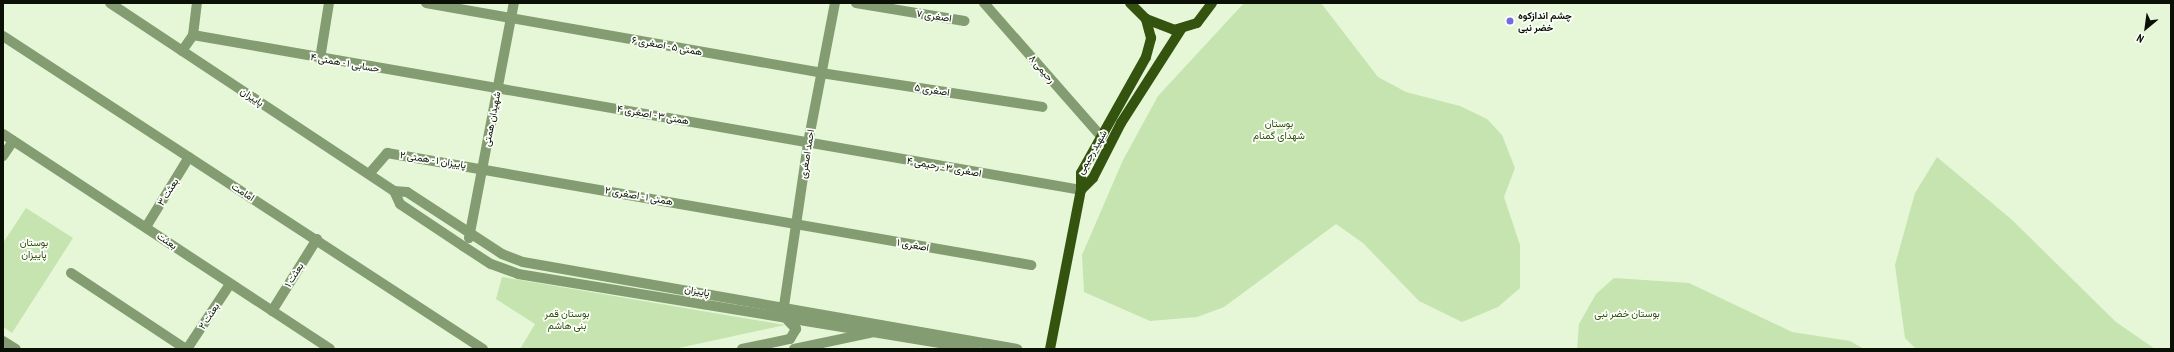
<!DOCTYPE html>
<html>
<head>
<meta charset="utf-8">
<style>
  body { margin:0 }
  #map { position:relative; width:2174px; height:352px; overflow:hidden; background:#e5f7d7; font-family:"PT Sans Narrow",Vazirmatn,sans-serif }
  div>[style] { position:absolute }
  .green>* { inset:0; background:#c6e4af }
  .minor>* { height:10px; margin:-5px; padding:0 5px; transform-origin:5px; border-radius:5px; background:#849c71 }
  .major>* { height:10px; margin:-5px; padding:0 5px; transform-origin:5px; border-radius:5px; background:#34530f }
  .dots>* { width:11px; height:11px; translate:-50% -50%; box-sizing:border-box; border:2px solid #fbfff8; border-radius:50% }
  span { translate:-50% -50%; white-space:nowrap; text-align:center; line-height:1.15; -webkit-text-stroke:3.5px #fbfff8; paint-order:stroke }
  .poi-label { font-size:10px; color:#0a1006; font-weight:700 }
  .left { translate:0 -50%; text-align:left }
  .street-label { font-size:10px; color:#0a1006 }
  .park-label { font-size:10px; color:#2f4c0d }
  .frame { position:absolute; inset:0; border:4px solid #0a1006; pointer-events:none }
  .north { position:absolute; left:2126px; top:8px; width:40px; height:40px; -webkit-text-stroke:3px #fbfff8; paint-order:stroke; rotate:209deg; font-size:11px; font-weight:700; line-height:16px; text-align:center; color:#0a1006 }
  .north::after { content:''; display:block; margin:auto; width:14px; height:18px; background:#0a1006; clip-path:polygon(50% 0,100% 100%,50% 72%,0 100%) }
</style>
</head>
<body>
<div id="map">
  <div class="green">
    <i style="clip-path:polygon(1244px 3px,1321px 3px,1378px 77px,1406px 92px,1460px 106px,1487px 119px,1502px 135px,1515px 168px,1504px 197px,1520px 245px,1520px 288px,1498px 307px,1462px 322px,1419px 301px,1363px 243px,1336px 224px,1224px 307px,1197px 317px,1150px 321px,1084px 292px,1082px 255px,1123px 160px,1158px 96px)"></i>
    <i style="clip-path:polygon(1937px 157px,2011px 219px,2116px 322px,2155px 349px,1916px 349px,1905px 338px,1895px 265px,1915px 193px)"></i>
    <i style="clip-path:polygon(26px 208px,73px 238px,12px 333px,3px 327px,3px 243px)"></i>
    <i style="clip-path:polygon(502px 277px,785px 325px,674px 349px,520px 349px,535px 324px,496px 299px)"></i>
    <i style="clip-path:polygon(1614px 278px,1689px 283px,1792px 332px,1850px 341px,1864px 349px,1577px 349px,1579px 324px,1596px 294px)"></i>
  </div>
  <div class="minor">
    <i style="left:110px;top:3px;width:341px;rotate:33.5deg"></i>
    <i style="left:394px;top:191px;width:13px;rotate:4deg"></i>
    <i style="left:407px;top:192px;width:113px;rotate:33.1deg"></i>
    <i style="left:502px;top:254px;width:22px;rotate:21deg"></i>
    <i style="left:523px;top:262px;width:502px;rotate:9.99deg"></i>
    <i style="left:426px;top:3px;width:401px;rotate:10deg"></i>
    <i style="left:821px;top:73px;width:224px;rotate:8.7deg"></i>
    <i style="left:856px;top:3px;width:110px;rotate:9.4deg"></i>
    <i style="left:984px;top:3px;width:177px;rotate:48.7deg"></i>
    <i style="left:193px;top:35px;width:901px;rotate:9.9deg"></i>
    <i style="left:3px;top:36px;width:573px;rotate:33.11deg"></i>
    <i style="left:182px;top:51px;width:19px;rotate:-55deg"></i>
    <i style="left:193px;top:35px;width:32px;rotate:-83deg"></i>
    <i style="left:320px;top:59px;width:57px;rotate:-80.9deg"></i>
    <i style="left:3px;top:134px;width:391px;rotate:33.3deg"></i>
    <i style="left:3px;top:156px;width:18px;rotate:-56deg"></i>
    <i style="left:369px;top:174px;width:28px;rotate:-49deg"></i>
    <i style="left:387px;top:153px;width:654px;rotate:9.87deg"></i>
    <i style="left:394px;top:191px;width:14px;rotate:65deg"></i>
    <i style="left:400px;top:204px;width:76px;rotate:33.7deg"></i>
    <i style="left:463px;top:246px;width:33px;rotate:33deg"></i>
    <i style="left:491px;top:264px;width:29px;rotate:20deg"></i>
    <i style="left:518px;top:274px;width:464px;rotate:9.3deg"></i>
    <i style="left:146px;top:227px;width:82px;rotate:-58.4deg"></i>
    <i style="left:469px;top:238px;width:239px;rotate:-79.2deg"></i>
    <i style="left:71px;top:273px;width:138px;rotate:33.5deg"></i>
    <i style="left:784px;top:306px;width:165px;rotate:-81.6deg"></i>
    <i style="left:808px;top:143px;width:143px;rotate:-79.1deg"></i>
    <i style="left:272px;top:311px;width:85px;rotate:-58deg"></i>
    <i style="left:3px;top:341px;width:15px;rotate:32deg"></i>
    <i style="left:187px;top:349px;width:78px;rotate:-56.5deg"></i>
    <i style="left:742px;top:349px;width:49px;rotate:-11.8deg"></i>
    <i style="left:790px;top:339px;width:12px;rotate:-59deg"></i>
    <i style="left:796px;top:329px;width:16px;rotate:-133deg"></i>
    <i style="left:794px;top:349px;width:78px;rotate:-11.9deg"></i>
  </div>
  <div class="major">
    <i style="left:1130px;top:3px;width:23px;rotate:45deg"></i>
    <i style="left:1146px;top:19px;width:30px;rotate:21deg"></i>
    <i style="left:1174px;top:30px;width:24px;rotate:-17deg"></i>
    <i style="left:1197px;top:23px;width:25px;rotate:-53deg"></i>
    <i style="left:1081px;top:190px;width:17px;rotate:-45deg"></i>
    <i style="left:1093px;top:178px;width:62px;rotate:-63deg"></i>
    <i style="left:1121px;top:123px;width:113px;rotate:-57.3deg"></i>
    <i style="left:1050px;top:349px;width:162px;rotate:-79deg"></i>
    <i style="left:1081px;top:190px;width:17px;rotate:-90deg"></i>
    <i style="left:1081px;top:173px;width:133px;rotate:-60.7deg"></i>
    <i style="left:1146px;top:57px;width:20px;rotate:-75deg"></i>
    <i style="left:1151px;top:38px;width:20px;rotate:-105deg"></i>
  </div>
  <div class="dots">
    <i style="left:1510px;top:21px;background:#706ae4"></i>
  </div>
  <div class="poi-label">
    <span class="left" style="left:1518px;top:21px">چشم اندازکوه<br>خضر نبی</span>
  </div>
  <div class="street-label">
    <span style="left:934px;top:16px;rotate:9deg">اصغری ۷</span>
    <span style="left:667px;top:46px;rotate:10deg">همتی ۵ - اصغری ۶</span>
    <span style="left:345px;top:63px;rotate:10deg">حسابی ۱ - همتی ۴</span>
    <span style="left:1042px;top:69px;rotate:49deg">رحیمی ۸</span>
    <span style="left:932px;top:90px;rotate:9deg">اصغری ۵</span>
    <span style="left:252px;top:97px;rotate:33deg">پاییزان</span>
    <span style="left:653px;top:115px;rotate:10deg">همتی ۳ - اصغری ۴</span>
    <span style="left:492px;top:119px;rotate:-79deg">شهیدان همتی</span>
    <span style="left:1092px;top:152px;rotate:-60deg">شهید رحیمی</span>
    <span style="left:807px;top:154px;rotate:-81deg">احمد اصغری</span>
    <span style="left:433px;top:160px;rotate:9deg">پاییزان ۱ - همتی ۲</span>
    <span style="left:944px;top:167px;rotate:10deg">اصغری ۳ - رحیمی ۴</span>
    <span style="left:168px;top:192px;rotate:-58deg">بعثت ۳</span>
    <span style="left:243px;top:192px;rotate:33deg">امامت</span>
    <span style="left:639px;top:196px;rotate:10deg">همتی ۱ - اصغری ۲</span>
    <span style="left:167px;top:241px;rotate:34deg">بعثت</span>
    <span style="left:913px;top:245px;rotate:10deg">اصغری ۱</span>
    <span style="left:294px;top:275px;rotate:-58deg">بعثت ۱</span>
    <span style="left:697px;top:291px;rotate:10deg">پاییزان</span>
    <span style="left:209px;top:316px;rotate:-57deg">بعثت ۲</span>
  </div>
  <div class="park-label">
    <span style="left:1279px;top:129px">بوستان<br>شهدای گمنام</span>
    <span style="left:34px;top:248px">بوستان<br>پاییزان</span>
    <span style="left:567px;top:319px">بوستان قمر<br>بنی هاشم</span>
    <span style="left:1627px;top:314px">بوستان خضر نبی</span>
  </div>
  <div class="frame"></div>
  <div class="north">N</div>
</div>
</body>
</html>
